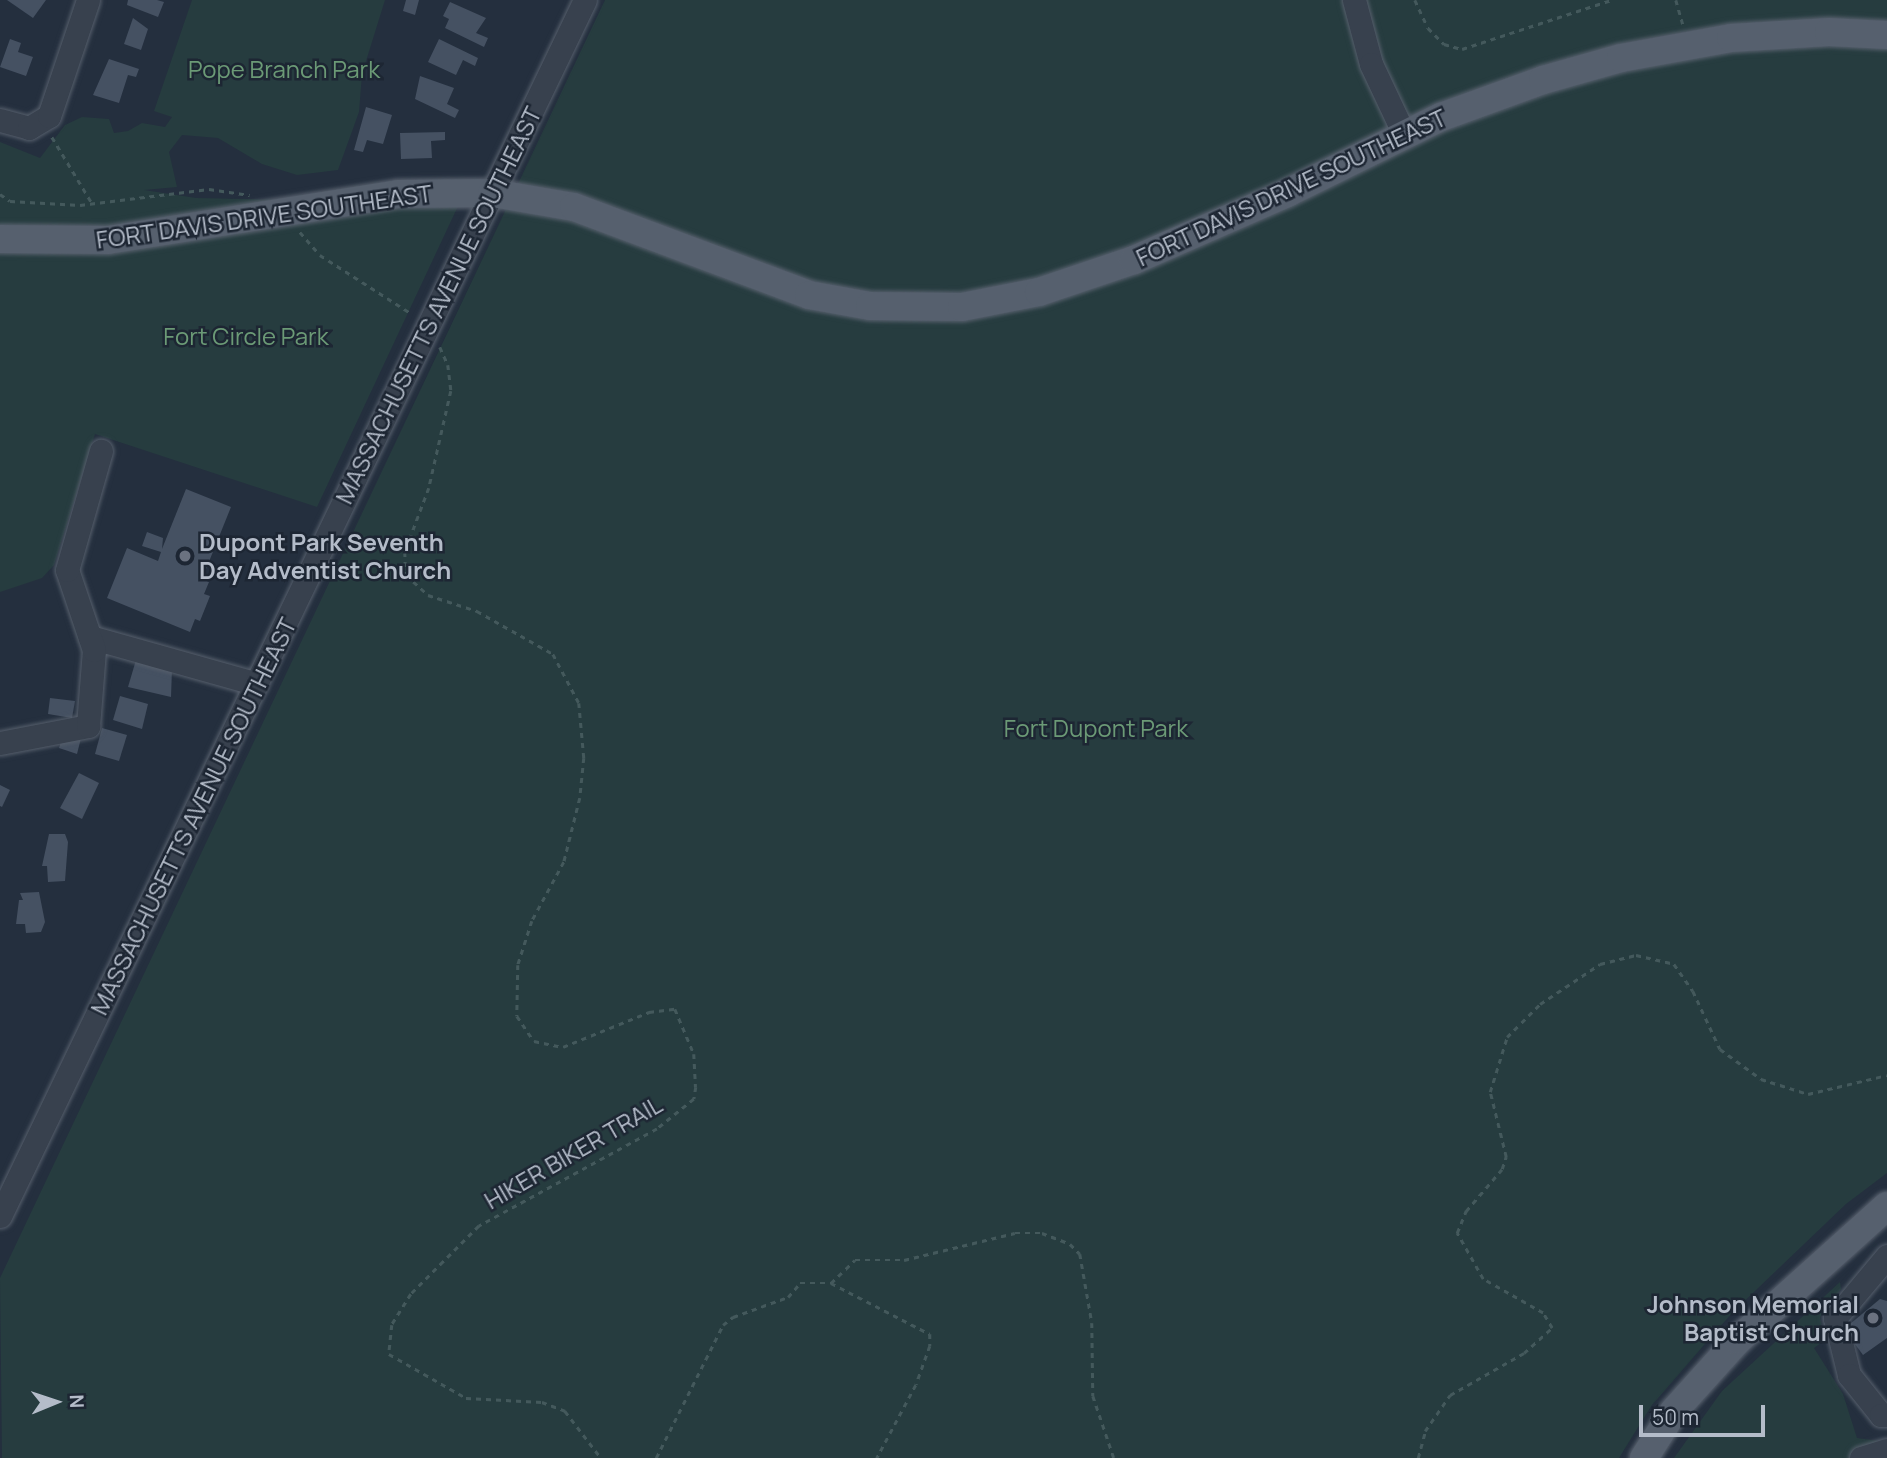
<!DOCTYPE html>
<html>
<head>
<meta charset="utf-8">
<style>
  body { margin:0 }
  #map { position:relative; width:1887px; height:1458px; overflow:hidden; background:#242f3e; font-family:Manrope,sans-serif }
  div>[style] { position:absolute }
  .green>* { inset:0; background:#263c3f }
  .building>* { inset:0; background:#455162 }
  .path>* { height:2.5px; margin-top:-1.25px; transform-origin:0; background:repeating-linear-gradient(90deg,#44595c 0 5px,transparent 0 10px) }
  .roads { filter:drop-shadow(0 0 2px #565f6c) drop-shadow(0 0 2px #565f6c) }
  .minor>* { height:23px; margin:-11.5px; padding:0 11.5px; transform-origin:11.5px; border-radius:11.5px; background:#38414e }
  .major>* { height:28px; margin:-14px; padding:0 14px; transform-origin:14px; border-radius:14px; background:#56606e }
  .dots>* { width:19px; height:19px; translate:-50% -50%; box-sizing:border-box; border:4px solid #1d2633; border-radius:50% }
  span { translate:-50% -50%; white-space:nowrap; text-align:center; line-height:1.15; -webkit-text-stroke:5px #1d2633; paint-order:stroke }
  .park-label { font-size:24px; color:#6b9a76 }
  .street-label { font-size:24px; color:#b4bcc9 }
  .poi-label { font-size:24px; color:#b4bcc9; font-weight:700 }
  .left { translate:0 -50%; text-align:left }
  .right { translate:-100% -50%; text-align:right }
  .north { position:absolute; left:21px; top:1367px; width:70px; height:70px; -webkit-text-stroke:5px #1d2633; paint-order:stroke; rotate:88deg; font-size:19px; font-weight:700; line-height:28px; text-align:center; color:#b4bcc9 }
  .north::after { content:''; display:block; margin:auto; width:24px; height:32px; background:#b4bcc9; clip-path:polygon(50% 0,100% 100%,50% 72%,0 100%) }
  .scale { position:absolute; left:1639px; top:1405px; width:126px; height:32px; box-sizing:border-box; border:4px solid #b4bcc9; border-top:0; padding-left:9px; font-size:21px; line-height:24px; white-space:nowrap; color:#b4bcc9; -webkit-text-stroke:5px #1d2633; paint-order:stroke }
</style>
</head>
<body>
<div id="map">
  <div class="green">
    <i style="clip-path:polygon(192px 0,385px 0,362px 74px,359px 112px,338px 170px,297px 175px,262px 164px,218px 138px,182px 135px,169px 152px,177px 187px,144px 190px,196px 198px,459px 204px,317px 507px,95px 434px,54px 565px,42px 578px,0 592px,0 142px,40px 158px,65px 125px,82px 117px,109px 119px,114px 133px,128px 131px,142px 123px,165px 127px,172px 117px,154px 111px)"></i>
    <i style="clip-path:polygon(605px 0,1887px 0,1887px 1173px,1846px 1204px,1732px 1313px,1652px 1405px,1619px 1458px,2px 1458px,0 1278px)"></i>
    <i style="clip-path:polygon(1840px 1282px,1841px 1289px,1820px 1317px,1825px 1340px,1814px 1348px,1843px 1394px,1857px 1438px,1887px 1442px,1853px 1458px,1674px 1458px,1722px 1391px)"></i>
  </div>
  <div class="building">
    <i style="clip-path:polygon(7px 0,46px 0,33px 18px)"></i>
    <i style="clip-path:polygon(128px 0,157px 0,164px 2px,158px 17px,127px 5px)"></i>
    <i style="clip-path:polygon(406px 0,419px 0,415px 15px,403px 11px)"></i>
    <i style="clip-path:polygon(450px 2px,486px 18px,476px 33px,488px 38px,484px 47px,445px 28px,449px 19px,443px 16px)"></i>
    <i style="clip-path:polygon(133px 18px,148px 29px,141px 50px,124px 44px)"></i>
    <i style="clip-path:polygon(10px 39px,21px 43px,18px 52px,33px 57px,26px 76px,0 67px)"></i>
    <i style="clip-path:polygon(439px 39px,478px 58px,475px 66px,463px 60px,456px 75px,428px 62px)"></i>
    <i style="clip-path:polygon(109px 59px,139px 69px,136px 77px,128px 75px,119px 103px,93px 95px)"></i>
    <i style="clip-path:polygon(420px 76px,454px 88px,447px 104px,459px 110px,455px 118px,415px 99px)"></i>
    <i style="clip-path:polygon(366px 107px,392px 115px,383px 144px,367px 140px,363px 152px,354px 150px)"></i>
    <i style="clip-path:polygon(445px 132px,445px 140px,431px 141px,432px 158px,401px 159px,400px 133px)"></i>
    <i style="clip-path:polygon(186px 489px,231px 507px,202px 579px,209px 582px,204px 594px,210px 596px,200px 621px,195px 619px,190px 632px,107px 598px,127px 548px,158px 561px,161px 552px,142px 546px,147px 532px,163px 538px,162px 549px)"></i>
    <i style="clip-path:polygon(136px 660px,172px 669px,171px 697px,128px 687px)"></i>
    <i style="clip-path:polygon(120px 696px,148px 704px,142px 729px,113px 720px)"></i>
    <i style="clip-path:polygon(50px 698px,75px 701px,72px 718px,48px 714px)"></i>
    <i style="clip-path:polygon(102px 728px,127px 735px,119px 761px,95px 754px)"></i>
    <i style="clip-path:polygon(64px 733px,81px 738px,77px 754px,59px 748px)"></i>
    <i style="clip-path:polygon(79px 773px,99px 783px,82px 819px,60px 808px)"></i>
    <i style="clip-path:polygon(0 785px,10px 790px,2px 807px,0 806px)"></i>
    <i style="clip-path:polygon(49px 834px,65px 834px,68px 842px,65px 881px,48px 882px,47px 866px,42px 866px)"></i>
    <i style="clip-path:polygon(39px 892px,45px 922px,41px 932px,26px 933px,25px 924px,16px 924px,19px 900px,23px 900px,20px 893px)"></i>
    <i style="clip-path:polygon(1880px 1299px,1887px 1301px,1887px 1338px,1863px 1355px,1844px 1329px)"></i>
  </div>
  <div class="path">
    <i style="left:1415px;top:0;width:31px;rotate:65deg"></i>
    <i style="left:1428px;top:28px;width:23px;rotate:45deg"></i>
    <i style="left:1444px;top:44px;width:19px;rotate:16deg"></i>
    <i style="left:1462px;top:49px;width:157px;rotate:-18.2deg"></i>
    <i style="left:1676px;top:0;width:25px;rotate:74deg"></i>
    <i style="left:52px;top:137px;width:77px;rotate:58.8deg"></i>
    <i style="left:0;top:194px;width:12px;rotate:35deg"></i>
    <i style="left:10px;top:201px;width:70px;rotate:3.3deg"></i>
    <i style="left:80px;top:205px;width:130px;rotate:-7.1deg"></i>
    <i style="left:209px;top:189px;width:41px;rotate:8.3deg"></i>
    <i style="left:300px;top:232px;width:30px;rotate:49deg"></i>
    <i style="left:320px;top:255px;width:109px;rotate:32.7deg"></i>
    <i style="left:440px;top:347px;width:20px;rotate:66deg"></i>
    <i style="left:448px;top:365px;width:26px;rotate:83deg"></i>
    <i style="left:451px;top:391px;width:99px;rotate:102.8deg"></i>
    <i style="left:429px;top:488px;width:68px;rotate:110.6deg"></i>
    <i style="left:405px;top:552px;width:23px;rotate:88deg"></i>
    <i style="left:406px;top:575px;width:30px;rotate:42deg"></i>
    <i style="left:428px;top:595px;width:52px;rotate:18.1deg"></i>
    <i style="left:477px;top:611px;width:87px;rotate:29.5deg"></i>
    <i style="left:553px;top:654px;width:55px;rotate:62deg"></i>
    <i style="left:579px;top:703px;width:55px;rotate:84.8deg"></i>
    <i style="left:584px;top:758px;width:40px;rotate:95.7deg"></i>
    <i style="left:580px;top:798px;width:66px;rotate:104deg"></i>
    <i style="left:564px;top:862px;width:67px;rotate:118.5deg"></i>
    <i style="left:532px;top:921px;width:46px;rotate:107.7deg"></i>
    <i style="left:518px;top:965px;width:51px;rotate:91.1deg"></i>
    <i style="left:517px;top:1016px;width:30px;rotate:56deg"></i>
    <i style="left:534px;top:1041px;width:30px;rotate:12deg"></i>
    <i style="left:563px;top:1047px;width:93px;rotate:-22.1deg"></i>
    <i style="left:649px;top:1012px;width:26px;rotate:-7deg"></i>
    <i style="left:675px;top:1009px;width:49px;rotate:67.1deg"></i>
    <i style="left:694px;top:1054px;width:33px;rotate:87deg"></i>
    <i style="left:696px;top:1087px;width:12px;rotate:99deg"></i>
    <i style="left:694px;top:1099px;width:48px;rotate:141deg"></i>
    <i style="left:657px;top:1129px;width:203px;rotate:151.4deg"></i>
    <i style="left:479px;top:1226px;width:96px;rotate:135deg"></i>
    <i style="left:411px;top:1294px;width:36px;rotate:122deg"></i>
    <i style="left:392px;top:1325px;width:29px;rotate:96deg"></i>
    <i style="left:389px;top:1354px;width:89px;rotate:29.7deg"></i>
    <i style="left:466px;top:1398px;width:76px;rotate:3deg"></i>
    <i style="left:542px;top:1402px;width:25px;rotate:21deg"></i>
    <i style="left:565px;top:1411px;width:59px;rotate:52.5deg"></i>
    <i style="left:831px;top:1283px;width:111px;rotate:27.3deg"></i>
    <i style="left:930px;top:1334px;width:12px;rotate:90deg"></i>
    <i style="left:930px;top:1346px;width:41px;rotate:109.7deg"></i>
    <i style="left:916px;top:1385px;width:83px;rotate:118.1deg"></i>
    <i style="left:656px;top:1458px;width:149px;rotate:-63.3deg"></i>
    <i style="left:723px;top:1325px;width:13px;rotate:-39deg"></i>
    <i style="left:733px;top:1317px;width:59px;rotate:-20deg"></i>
    <i style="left:788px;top:1297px;width:18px;rotate:-49deg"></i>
    <i style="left:800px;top:1283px;width:31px"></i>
    <i style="left:831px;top:1283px;width:33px;rotate:-44deg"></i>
    <i style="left:855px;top:1260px;width:49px"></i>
    <i style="left:904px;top:1260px;width:114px;rotate:-13.7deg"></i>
    <i style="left:1015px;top:1233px;width:27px"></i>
    <i style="left:1042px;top:1233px;width:30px;rotate:21deg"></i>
    <i style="left:1070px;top:1244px;width:14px;rotate:45deg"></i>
    <i style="left:1080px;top:1254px;width:70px;rotate:80.1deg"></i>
    <i style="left:1092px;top:1323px;width:73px;rotate:89.2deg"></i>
    <i style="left:1093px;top:1396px;width:65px;rotate:71.3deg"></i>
    <i style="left:1418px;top:1458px;width:28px;rotate:-75deg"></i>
    <i style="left:1425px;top:1431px;width:44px;rotate:-55.2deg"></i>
    <i style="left:1450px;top:1395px;width:85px;rotate:-29.6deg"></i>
    <i style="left:1524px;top:1353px;width:38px;rotate:-42deg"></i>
    <i style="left:1552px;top:1328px;width:17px;rotate:-121deg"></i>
    <i style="left:1543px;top:1313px;width:69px;rotate:-150.5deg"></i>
    <i style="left:1483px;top:1279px;width:53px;rotate:-119.5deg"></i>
    <i style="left:1457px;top:1233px;width:24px;rotate:-68deg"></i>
    <i style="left:1466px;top:1211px;width:55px;rotate:-49.4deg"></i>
    <i style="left:1502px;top:1169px;width:13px;rotate:-72deg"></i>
    <i style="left:1506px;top:1157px;width:67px;rotate:-103.8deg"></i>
    <i style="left:1490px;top:1092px;width:58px;rotate:-72.8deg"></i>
    <i style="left:1507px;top:1037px;width:47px;rotate:-45deg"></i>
    <i style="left:1540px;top:1004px;width:72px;rotate:-33.7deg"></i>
    <i style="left:1600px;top:964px;width:37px;rotate:-14deg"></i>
    <i style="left:1636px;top:955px;width:39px;rotate:13deg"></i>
    <i style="left:1674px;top:964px;width:33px;rotate:55deg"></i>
    <i style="left:1693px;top:991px;width:64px;rotate:65deg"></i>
    <i style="left:1720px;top:1049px;width:51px;rotate:36.2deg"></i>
    <i style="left:1761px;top:1079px;width:49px;rotate:17.7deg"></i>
    <i style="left:1808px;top:1094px;width:81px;rotate:-13.5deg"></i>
  </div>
  <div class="roads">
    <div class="minor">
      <i style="left:1354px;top:0;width:66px;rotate:75.1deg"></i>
      <i style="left:1371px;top:64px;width:77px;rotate:64.8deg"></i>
      <i style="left:0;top:120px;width:30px;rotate:15deg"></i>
      <i style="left:29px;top:128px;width:23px;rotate:-31deg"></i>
      <i style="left:49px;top:116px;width:122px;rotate:-71.4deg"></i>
      <i style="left:90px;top:637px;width:173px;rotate:15.7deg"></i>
      <i style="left:0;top:743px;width:90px;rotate:-10.9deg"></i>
      <i style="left:88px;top:726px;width:76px;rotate:-85.5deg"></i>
      <i style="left:94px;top:650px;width:84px;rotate:-108.6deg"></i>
      <i style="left:67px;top:570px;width:124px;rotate:-74.1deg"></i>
      <i style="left:0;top:1216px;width:1349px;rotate:-64.31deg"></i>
      <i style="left:1887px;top:1256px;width:81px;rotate:130deg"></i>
      <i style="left:1835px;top:1318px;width:59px;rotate:76.2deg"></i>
      <i style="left:1849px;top:1375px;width:51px;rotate:51.3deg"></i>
      <i style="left:1881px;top:1415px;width:6px"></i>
      <i style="left:1861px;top:1458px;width:27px;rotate:-17deg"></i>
    </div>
    <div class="major">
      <i style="left:0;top:239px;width:108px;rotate:0.5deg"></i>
      <i style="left:108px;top:240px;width:294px;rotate:-9deg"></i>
      <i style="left:398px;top:194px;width:94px;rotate:-0.6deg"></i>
      <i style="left:492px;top:193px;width:83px;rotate:9.7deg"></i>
      <i style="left:574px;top:207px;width:251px;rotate:20.5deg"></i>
      <i style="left:809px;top:295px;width:62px;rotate:10.2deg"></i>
      <i style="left:870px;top:306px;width:92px;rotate:0.6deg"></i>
      <i style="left:962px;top:307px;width:78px;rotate:-11deg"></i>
      <i style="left:1039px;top:292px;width:100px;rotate:-18.6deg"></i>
      <i style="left:1134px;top:260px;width:167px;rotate:-23.6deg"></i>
      <i style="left:1287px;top:193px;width:172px;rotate:-26.3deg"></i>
      <i style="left:1441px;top:117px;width:109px;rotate:-19.9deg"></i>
      <i style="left:1543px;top:80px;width:81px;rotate:-15.8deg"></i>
      <i style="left:1621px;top:58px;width:112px;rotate:-10.3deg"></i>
      <i style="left:1731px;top:38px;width:98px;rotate:-3.5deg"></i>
      <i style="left:1829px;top:32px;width:58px;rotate:3deg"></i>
      <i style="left:1644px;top:1458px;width:56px;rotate:-57.4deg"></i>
      <i style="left:1674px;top:1411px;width:96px;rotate:-48deg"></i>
      <i style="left:1738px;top:1340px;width:200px;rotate:-42deg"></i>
    </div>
  </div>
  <div class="dots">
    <i style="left:185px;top:556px;background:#6b7280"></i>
    <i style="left:1873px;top:1318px;background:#6b7280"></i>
  </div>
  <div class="park-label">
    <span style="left:284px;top:69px">Pope Branch Park</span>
    <span style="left:246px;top:336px">Fort Circle Park</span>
    <span style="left:1096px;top:728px">Fort Dupont Park</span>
  </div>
  <div class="street-label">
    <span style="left:1291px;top:187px;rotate:-25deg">FORT DAVIS DRIVE SOUTHEAST</span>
    <span style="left:264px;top:216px;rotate:-8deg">FORT DAVIS DRIVE SOUTHEAST</span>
    <span style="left:438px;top:305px;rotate:-64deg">MASSACHUSETTS AVENUE SOUTHEAST</span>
    <span style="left:193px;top:816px;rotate:-64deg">MASSACHUSETTS AVENUE SOUTHEAST</span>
    <span style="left:573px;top:1152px;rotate:-30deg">HIKER BIKER TRAIL</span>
  </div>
  <div class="poi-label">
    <span class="left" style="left:199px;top:556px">Dupont Park Seventh<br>Day Adventist Church</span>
    <span class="right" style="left:1859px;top:1318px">Johnson Memorial<br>Baptist Church</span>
  </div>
  <div class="north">N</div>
  <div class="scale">50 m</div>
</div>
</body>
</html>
